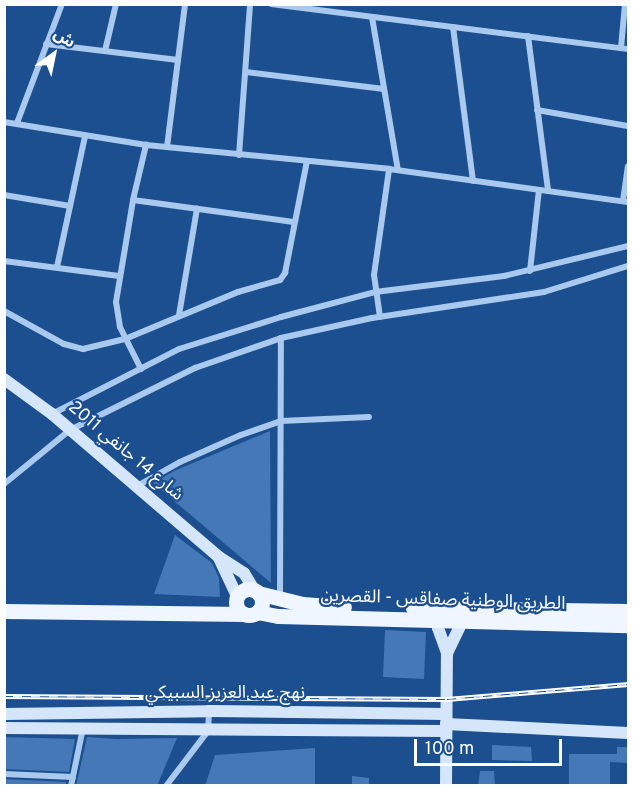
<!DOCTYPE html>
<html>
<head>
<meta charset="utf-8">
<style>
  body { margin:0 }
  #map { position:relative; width:633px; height:790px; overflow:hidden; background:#1b4f8f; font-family:Overpass,"Noto Sans Arabic",sans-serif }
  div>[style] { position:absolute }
  .building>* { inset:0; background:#4478b7 }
  .street>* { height:6px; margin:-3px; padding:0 3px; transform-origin:3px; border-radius:3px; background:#a9c9ee }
  .secondary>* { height:12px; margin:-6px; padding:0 6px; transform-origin:6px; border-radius:6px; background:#d6e6fa }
  .primary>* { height:15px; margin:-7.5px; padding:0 7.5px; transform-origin:7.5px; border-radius:7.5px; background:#f0f6ff }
  .primary>.ring { margin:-7.5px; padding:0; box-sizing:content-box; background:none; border:15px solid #f0f6ff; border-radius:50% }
  .rail>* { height:5px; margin-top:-2.5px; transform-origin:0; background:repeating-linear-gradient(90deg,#1b4f8f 0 9px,#fff 0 18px); box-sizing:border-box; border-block:2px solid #fff }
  span { translate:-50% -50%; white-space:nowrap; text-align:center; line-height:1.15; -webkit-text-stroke:4.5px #1b4f8f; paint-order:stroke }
  .street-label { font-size:18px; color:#fff }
  .frame { position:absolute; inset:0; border:6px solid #fff; pointer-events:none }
  .north { position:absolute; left:24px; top:24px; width:60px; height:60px; -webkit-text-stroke:4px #1b4f8f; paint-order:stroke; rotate:33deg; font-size:16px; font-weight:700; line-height:24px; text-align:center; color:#fff }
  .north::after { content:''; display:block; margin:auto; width:21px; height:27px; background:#fff; clip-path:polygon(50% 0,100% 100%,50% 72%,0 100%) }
  .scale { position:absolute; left:414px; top:739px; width:148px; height:27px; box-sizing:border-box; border:3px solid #fff; border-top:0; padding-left:8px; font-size:18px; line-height:21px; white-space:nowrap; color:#fff; -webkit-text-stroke:4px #1b4f8f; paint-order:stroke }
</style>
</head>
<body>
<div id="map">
  <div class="building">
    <i style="clip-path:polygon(270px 431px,271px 583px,153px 483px,174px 471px)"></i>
    <i style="clip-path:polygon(175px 535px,212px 563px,219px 578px,220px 597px,154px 594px)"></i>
    <i style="clip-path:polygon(385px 630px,426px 632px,424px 679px,383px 677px)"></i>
    <i style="clip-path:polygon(4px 737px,75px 739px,69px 772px,4px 769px)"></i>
    <i style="clip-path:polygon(87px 737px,116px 739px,177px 738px,157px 786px,76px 786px)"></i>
    <i style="clip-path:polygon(492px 745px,531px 747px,532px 761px,492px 760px)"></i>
    <i style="clip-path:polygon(617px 747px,628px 747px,628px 763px,610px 762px,610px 786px,569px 786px,569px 754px,617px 754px)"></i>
    <i style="clip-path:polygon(315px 748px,315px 786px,205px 786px,215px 755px)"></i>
    <i style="clip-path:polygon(480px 771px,494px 771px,495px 786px,478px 786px)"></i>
    <i style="clip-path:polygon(352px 776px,369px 778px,369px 786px,352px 786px)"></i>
    <i style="clip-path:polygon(4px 779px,66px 782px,66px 786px,4px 786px)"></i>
  </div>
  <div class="street">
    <i style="left:271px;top:4px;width:360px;rotate:7.2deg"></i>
    <i style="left:372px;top:17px;width:155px;rotate:80.4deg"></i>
    <i style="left:453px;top:27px;width:155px;rotate:82.6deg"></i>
    <i style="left:528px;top:36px;width:156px;rotate:82.6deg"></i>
    <i style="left:46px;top:44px;width:133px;rotate:6.9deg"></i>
    <i style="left:621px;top:48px;width:44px;rotate:-84.8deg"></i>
    <i style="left:105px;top:51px;width:48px;rotate:-76.8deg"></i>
    <i style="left:246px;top:72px;width:139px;rotate:7deg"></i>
    <i style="left:537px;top:110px;width:92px;rotate:10deg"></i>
    <i style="left:4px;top:122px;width:144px;rotate:9.2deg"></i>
    <i style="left:146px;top:145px;width:244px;rotate:5.6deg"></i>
    <i style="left:389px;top:169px;width:241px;rotate:7.9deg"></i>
    <i style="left:17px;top:123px;width:127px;rotate:-69.3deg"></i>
    <i style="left:167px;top:147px;width:144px;rotate:-82.8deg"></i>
    <i style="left:239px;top:155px;width:151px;rotate:-85.8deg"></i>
    <i style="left:4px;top:195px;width:67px;rotate:9.5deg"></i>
    <i style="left:133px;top:200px;width:162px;rotate:7.8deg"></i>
    <i style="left:623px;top:201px;width:35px;rotate:-82deg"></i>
    <i style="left:4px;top:261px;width:116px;rotate:7.4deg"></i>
    <i style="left:57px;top:267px;width:134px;rotate:-77.9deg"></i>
    <i style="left:530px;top:271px;width:81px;rotate:-83.7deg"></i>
    <i style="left:4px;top:311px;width:68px;rotate:28.8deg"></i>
    <i style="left:64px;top:344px;width:20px;rotate:15deg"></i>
    <i style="left:83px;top:349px;width:43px;rotate:-13.4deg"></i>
    <i style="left:125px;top:339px;width:122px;rotate:-22.6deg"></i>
    <i style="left:238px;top:292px;width:44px;rotate:-15.9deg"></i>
    <i style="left:280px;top:280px;width:9px;rotate:-54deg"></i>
    <i style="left:285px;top:273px;width:114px;rotate:-78.9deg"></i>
    <i style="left:179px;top:315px;width:108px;rotate:-80.4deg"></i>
    <i style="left:380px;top:317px;width:42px;rotate:-98.1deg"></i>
    <i style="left:374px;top:275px;width:107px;rotate:-81.9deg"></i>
    <i style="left:141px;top:369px;width:47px;rotate:-116.6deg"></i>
    <i style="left:120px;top:327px;width:25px;rotate:-99deg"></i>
    <i style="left:116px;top:302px;width:103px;rotate:-80.5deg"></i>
    <i style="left:133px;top:200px;width:57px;rotate:-76.7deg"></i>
    <i style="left:52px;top:414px;width:143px;rotate:-27.1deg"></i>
    <i style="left:179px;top:349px;width:107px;rotate:-17.4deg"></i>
    <i style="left:281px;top:317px;width:97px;rotate:-14.9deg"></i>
    <i style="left:375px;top:292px;width:130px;rotate:-7.1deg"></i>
    <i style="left:504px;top:276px;width:128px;rotate:-13.6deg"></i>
    <i style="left:4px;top:484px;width:85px;rotate:-39.3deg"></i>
    <i style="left:70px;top:430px;width:140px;rotate:-26.4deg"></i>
    <i style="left:195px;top:368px;width:91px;rotate:-19.2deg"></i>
    <i style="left:281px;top:338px;width:93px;rotate:-12.4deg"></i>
    <i style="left:372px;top:318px;width:174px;rotate:-8.6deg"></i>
    <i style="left:544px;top:292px;width:88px;rotate:-17.2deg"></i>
    <i style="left:137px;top:486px;width:49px;rotate:-29.2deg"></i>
    <i style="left:180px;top:462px;width:67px;rotate:-23.9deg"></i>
    <i style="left:241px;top:435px;width:42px;rotate:-19.3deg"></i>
    <i style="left:281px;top:421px;width:88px;rotate:-2.6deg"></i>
    <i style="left:280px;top:599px;width:261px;rotate:-89.8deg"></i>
    <i style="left:4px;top:774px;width:69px;rotate:2.5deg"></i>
    <i style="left:71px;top:786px;width:59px;rotate:-78.3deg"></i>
    <i style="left:166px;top:786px;width:69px;rotate:-52.6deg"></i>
    <i style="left:208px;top:731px;width:20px;rotate:-87deg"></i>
  </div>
  <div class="secondary">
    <i style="left:4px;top:379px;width:59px;rotate:36.1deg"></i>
    <i style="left:52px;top:414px;width:220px;rotate:40.6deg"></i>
    <i style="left:219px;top:557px;width:30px;rotate:33deg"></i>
    <i style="left:244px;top:573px;width:21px;rotate:59deg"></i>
    <i style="left:219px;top:558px;width:42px;rotate:64.7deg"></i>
    <i style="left:438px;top:613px;width:15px;rotate:90deg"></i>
    <i style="left:438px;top:628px;width:27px;rotate:70deg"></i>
    <i style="left:4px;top:714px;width:205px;rotate:-0.8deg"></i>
    <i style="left:209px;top:711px;width:237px;rotate:0.7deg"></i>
    <i style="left:446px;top:724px;width:182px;rotate:2.8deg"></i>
    <i style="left:4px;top:728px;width:441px;rotate:0.4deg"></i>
    <i style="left:446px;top:786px;width:133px;rotate:-89.6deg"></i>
    <i style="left:447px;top:653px;width:37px;rotate:-64deg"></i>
    <i style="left:463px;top:620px;width:6px;rotate:-90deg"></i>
  </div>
  <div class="primary">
    <i class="ring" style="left:236px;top:589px;width:11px;height:11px"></i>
    <i style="left:258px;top:593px;width:45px;rotate:14deg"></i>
    <i style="left:302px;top:604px;width:42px;rotate:4.1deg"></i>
    <i style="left:413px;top:608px;width:215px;rotate:0.8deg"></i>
    <i style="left:4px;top:611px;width:240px;rotate:0.7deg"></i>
    <i style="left:257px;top:612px;width:21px;rotate:11deg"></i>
    <i style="left:278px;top:616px;width:350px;rotate:1.5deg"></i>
  </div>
  <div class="rail">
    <i style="left:4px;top:696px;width:443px;rotate:0.4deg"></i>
    <i style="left:447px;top:699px;width:182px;rotate:-4.7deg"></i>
  </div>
  <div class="street-label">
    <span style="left:125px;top:452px;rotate:40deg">شارع 14 جانفي 2011</span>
    <span style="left:443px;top:601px;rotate:2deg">الطريق الوطنية صفاقس - القصرين</span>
    <span style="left:225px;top:694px">نهج عبد العزيز السبيكي</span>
  </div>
  <div class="frame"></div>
  <div class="north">ش</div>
  <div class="scale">100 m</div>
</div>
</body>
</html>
